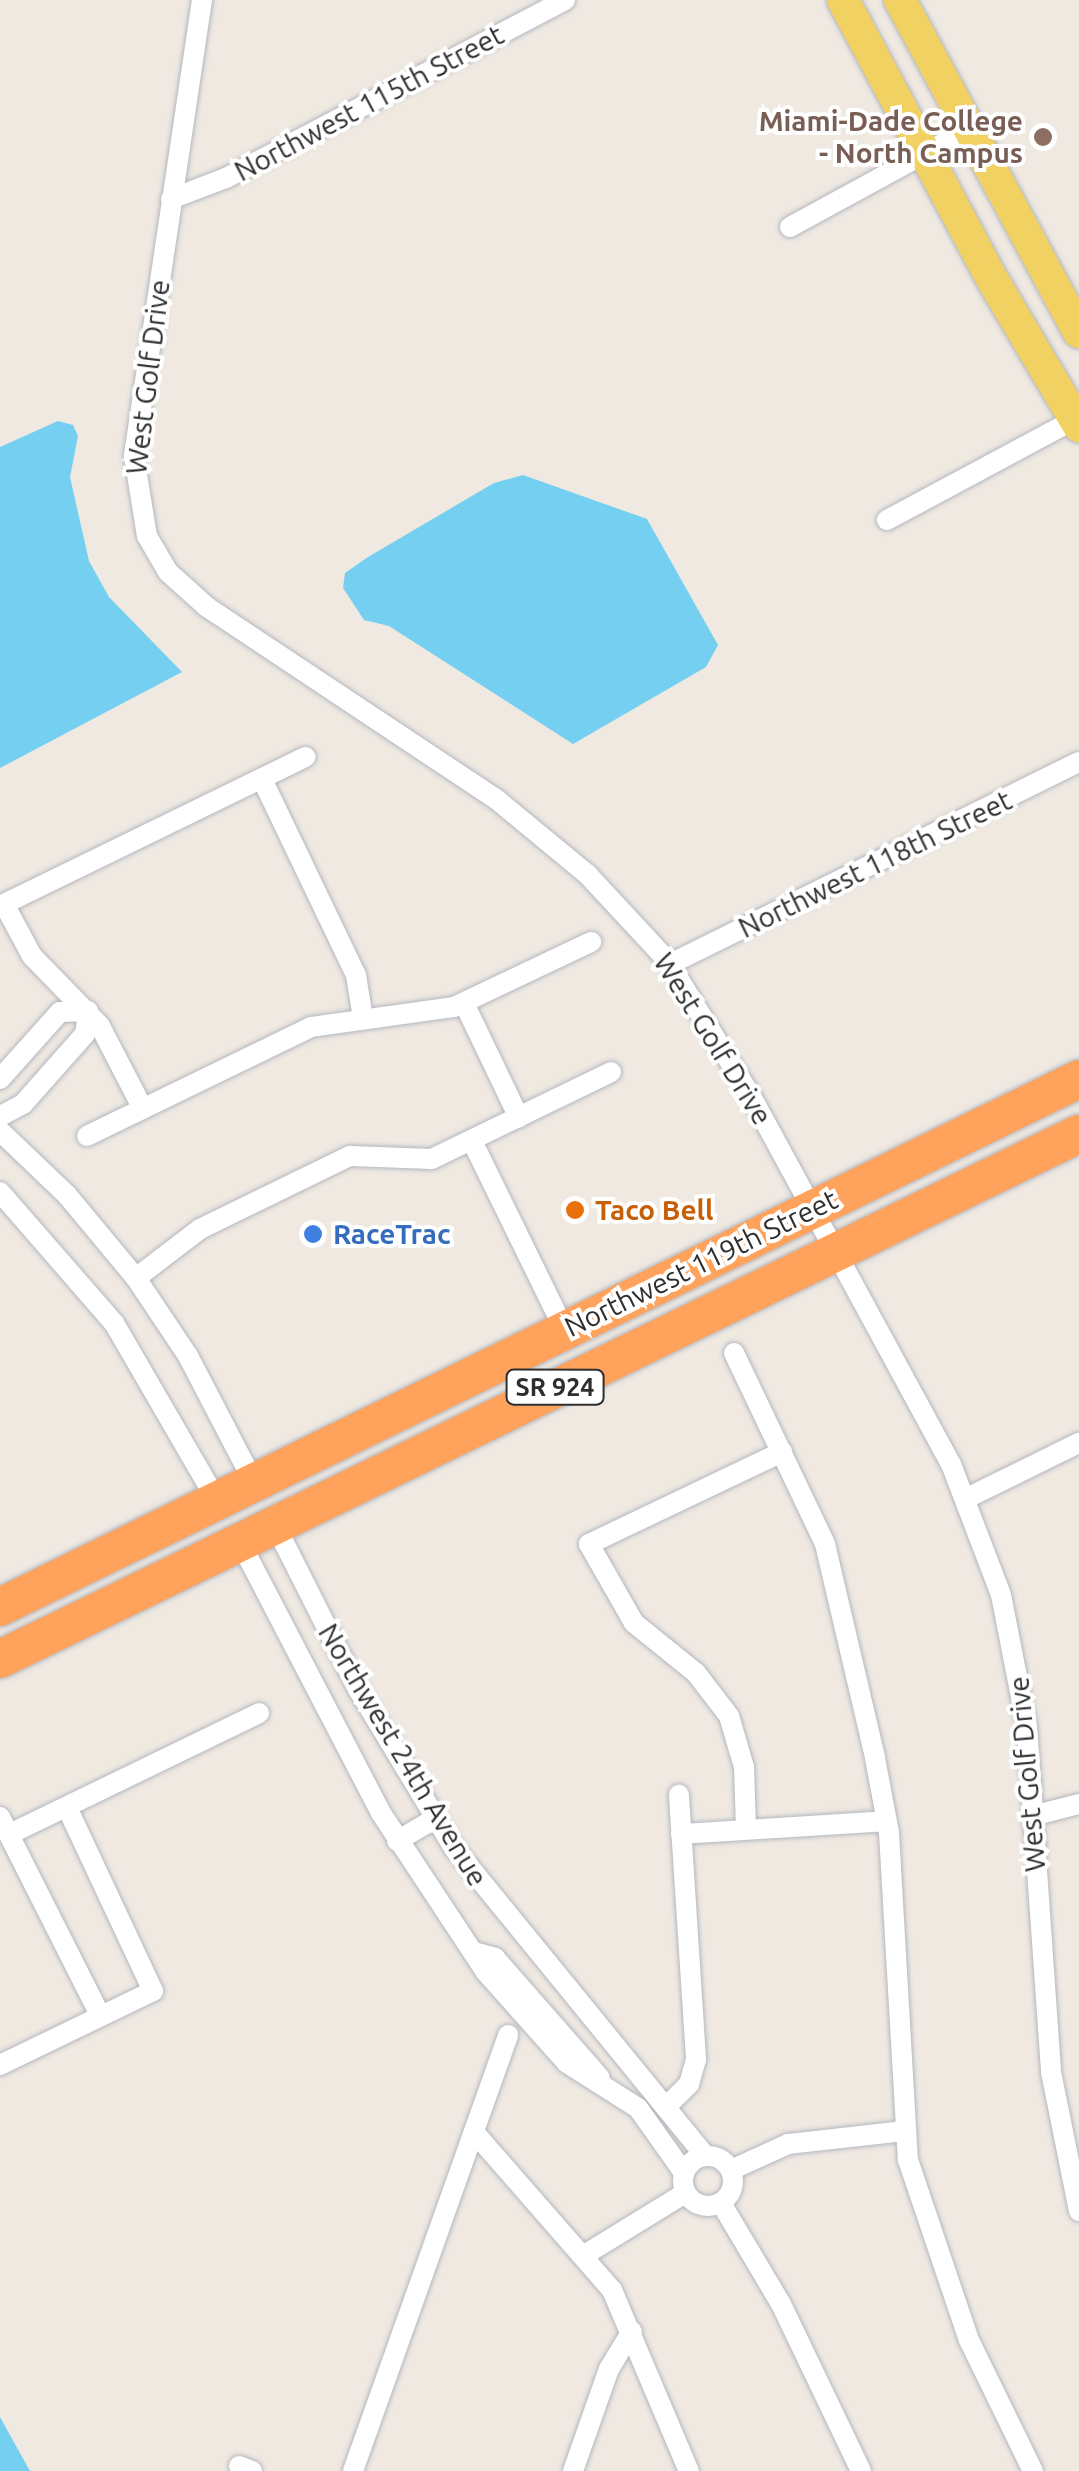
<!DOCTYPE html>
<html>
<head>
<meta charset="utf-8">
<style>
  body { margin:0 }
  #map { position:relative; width:1079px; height:2471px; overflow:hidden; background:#efe9e1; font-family:Ubuntu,sans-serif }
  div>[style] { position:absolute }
  .water>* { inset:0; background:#75cff0 }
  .roads { filter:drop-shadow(0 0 2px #b4b7c1) drop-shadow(0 0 2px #b4b7c1) }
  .street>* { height:20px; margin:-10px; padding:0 10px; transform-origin:10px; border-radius:10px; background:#fff }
  .street>.ring { margin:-10px; padding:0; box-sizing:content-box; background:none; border:20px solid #fff; border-radius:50% }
  .primary>* { height:32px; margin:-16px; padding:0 16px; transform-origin:16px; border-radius:16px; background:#f2d163 }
  .highway>* { height:38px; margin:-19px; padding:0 19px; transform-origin:19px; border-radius:19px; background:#ffa35c }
  .dots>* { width:28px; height:28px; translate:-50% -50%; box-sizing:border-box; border:5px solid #fff; border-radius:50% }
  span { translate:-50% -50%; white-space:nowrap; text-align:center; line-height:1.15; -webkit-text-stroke:8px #fff; paint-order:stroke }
  .shield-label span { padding:2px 8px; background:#fff; border:2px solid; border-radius:8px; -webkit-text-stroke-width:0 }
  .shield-label { font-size:25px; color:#2e2e2e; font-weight:700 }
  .street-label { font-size:28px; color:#2e2e2e }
  .education-label { font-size:28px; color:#785e54; font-weight:700 }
  .right { translate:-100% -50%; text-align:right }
  .food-label { font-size:28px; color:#c56008; font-weight:700 }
  .left { translate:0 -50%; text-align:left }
  .shop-label { font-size:28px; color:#366cbe; font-weight:700 }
</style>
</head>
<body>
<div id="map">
  <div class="water">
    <i style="clip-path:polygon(58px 421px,73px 425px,78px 436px,70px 477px,89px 561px,109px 597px,182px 672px,0 768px,0 447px)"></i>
    <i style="clip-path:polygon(523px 475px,647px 519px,718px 645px,706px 667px,573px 744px,389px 626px,364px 620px,343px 588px,345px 573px,368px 557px,494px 483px)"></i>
    <i style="clip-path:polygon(0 2417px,30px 2471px,0 2471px)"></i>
  </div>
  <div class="roads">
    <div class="street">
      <i style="left:202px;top:0;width:461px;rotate:98.5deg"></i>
      <i style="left:134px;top:456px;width:81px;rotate:80.8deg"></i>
      <i style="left:147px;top:536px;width:42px;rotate:59.7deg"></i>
      <i style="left:168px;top:572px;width:52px;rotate:41.9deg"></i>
      <i style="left:207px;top:607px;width:347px;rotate:33.6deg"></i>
      <i style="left:496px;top:799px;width:118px;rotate:39.5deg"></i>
      <i style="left:587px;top:874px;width:117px;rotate:47.1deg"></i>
      <i style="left:667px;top:960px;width:160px;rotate:58.3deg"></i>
      <i style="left:751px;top:1096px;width:419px;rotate:61.5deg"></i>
      <i style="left:951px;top:1464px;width:140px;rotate:69.1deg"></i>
      <i style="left:1001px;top:1595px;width:135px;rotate:78.9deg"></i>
      <i style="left:1027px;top:1727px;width:346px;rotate:86deg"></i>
      <i style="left:1051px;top:2072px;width:142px;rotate:78.6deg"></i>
      <i style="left:171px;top:199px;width:59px;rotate:-20.9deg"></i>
      <i style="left:226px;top:178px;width:383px;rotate:-27.7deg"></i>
      <i style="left:790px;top:227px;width:203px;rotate:-28.6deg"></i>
      <i style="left:887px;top:520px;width:218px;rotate:-28.2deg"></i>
      <i style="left:262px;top:779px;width:217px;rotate:64.4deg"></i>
      <i style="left:356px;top:975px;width:44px;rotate:80.8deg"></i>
      <i style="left:4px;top:904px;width:59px;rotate:61.7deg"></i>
      <i style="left:32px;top:956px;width:98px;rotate:45.8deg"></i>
      <i style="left:100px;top:1026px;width:93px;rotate:62.6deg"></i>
      <i style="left:0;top:906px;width:340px;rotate:-26deg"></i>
      <i style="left:670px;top:964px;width:456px;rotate:-26.3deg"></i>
      <i style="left:464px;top:1003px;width:127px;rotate:64.4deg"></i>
      <i style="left:0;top:1079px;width:90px;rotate:-48.2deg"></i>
      <i style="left:60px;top:1012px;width:28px;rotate:-2deg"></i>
      <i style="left:88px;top:1011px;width:23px;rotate:97deg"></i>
      <i style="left:85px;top:1034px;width:94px;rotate:131.5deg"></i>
      <i style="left:23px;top:1104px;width:26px;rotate:152deg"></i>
      <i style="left:0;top:1131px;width:93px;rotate:43.7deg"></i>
      <i style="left:67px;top:1195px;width:108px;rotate:50.3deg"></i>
      <i style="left:136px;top:1278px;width:94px;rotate:56.3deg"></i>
      <i style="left:188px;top:1356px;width:143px;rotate:62.5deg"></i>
      <i style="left:87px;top:1136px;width:249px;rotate:-25.9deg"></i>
      <i style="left:311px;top:1027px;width:144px;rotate:-8deg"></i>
      <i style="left:454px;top:1007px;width:152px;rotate:-25.4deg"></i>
      <i style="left:472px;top:1141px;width:212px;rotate:63.9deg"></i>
      <i style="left:0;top:1192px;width:174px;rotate:49deg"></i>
      <i style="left:114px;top:1323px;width:206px;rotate:59.9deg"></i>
      <i style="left:136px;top:1278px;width:81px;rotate:-37.4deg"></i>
      <i style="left:200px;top:1229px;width:167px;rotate:-26deg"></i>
      <i style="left:350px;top:1156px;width:82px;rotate:2.1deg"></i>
      <i style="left:432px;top:1159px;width:199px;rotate:-25.9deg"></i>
      <i style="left:734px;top:1353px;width:212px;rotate:64.5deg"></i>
      <i style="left:825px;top:1544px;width:220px;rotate:76.8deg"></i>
      <i style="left:875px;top:1758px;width:76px;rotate:79.4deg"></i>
      <i style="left:889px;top:1833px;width:328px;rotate:86.7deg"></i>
      <i style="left:908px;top:2160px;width:190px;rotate:71.3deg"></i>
      <i style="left:969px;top:2340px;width:146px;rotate:64deg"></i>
      <i style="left:967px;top:1498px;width:125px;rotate:-26.2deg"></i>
      <i style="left:275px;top:1525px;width:184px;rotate:63.2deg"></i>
      <i style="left:358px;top:1689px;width:186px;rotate:58.9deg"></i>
      <i style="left:454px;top:1848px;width:397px;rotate:50.8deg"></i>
      <i style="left:240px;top:1542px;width:305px;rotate:62.5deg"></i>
      <i style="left:381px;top:1813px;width:189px;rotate:56.6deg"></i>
      <i style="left:485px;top:1971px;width:123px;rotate:48.3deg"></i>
      <i style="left:567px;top:2063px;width:84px;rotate:32.4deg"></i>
      <i style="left:638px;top:2108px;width:80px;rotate:54.7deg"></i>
      <i style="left:1032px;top:1816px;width:49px;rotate:-14.3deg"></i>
      <i style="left:0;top:1817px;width:222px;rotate:63.2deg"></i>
      <i style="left:746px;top:1829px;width:62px;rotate:-91.8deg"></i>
      <i style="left:744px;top:1767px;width:53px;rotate:-106.4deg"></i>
      <i style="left:729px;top:1716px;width:54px;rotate:-127.5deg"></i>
      <i style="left:696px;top:1673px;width:80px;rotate:-141.1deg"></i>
      <i style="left:634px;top:1623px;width:91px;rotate:-119.7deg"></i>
      <i style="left:589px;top:1544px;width:214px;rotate:-25.5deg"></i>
      <i style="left:10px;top:1834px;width:277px;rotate:-25.9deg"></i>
      <i style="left:681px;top:1834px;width:206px;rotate:-3.6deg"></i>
      <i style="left:397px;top:1841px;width:45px;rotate:-30.5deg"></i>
      <i style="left:478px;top:1953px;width:18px;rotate:16deg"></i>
      <i style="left:495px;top:1958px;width:159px;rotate:48.8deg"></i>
      <i style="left:0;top:2065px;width:170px;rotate:-25.8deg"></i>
      <i style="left:153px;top:1991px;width:203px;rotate:-115.1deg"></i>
      <i style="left:666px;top:2107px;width:33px;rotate:-45deg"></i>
      <i style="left:689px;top:2084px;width:26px;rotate:-74deg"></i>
      <i style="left:696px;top:2059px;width:265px;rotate:-93.7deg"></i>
      <i style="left:474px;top:2132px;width:210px;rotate:48.9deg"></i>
      <i style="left:612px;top:2290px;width:197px;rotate:67deg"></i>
      <i class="ring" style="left:683px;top:2156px;width:30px;height:30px"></i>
      <i style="left:731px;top:2170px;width:63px;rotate:-24.5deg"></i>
      <i style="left:788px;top:2144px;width:116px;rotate:-6.4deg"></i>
      <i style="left:721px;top:2203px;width:117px;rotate:59.3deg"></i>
      <i style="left:781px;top:2304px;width:185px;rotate:64.4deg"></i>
      <i style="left:586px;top:2254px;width:116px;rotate:-31.6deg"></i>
      <i style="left:239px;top:2466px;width:14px;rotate:21deg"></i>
      <i style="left:353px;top:2471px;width:463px;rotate:-70.4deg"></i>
      <i style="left:573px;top:2471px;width:108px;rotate:-70.6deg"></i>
      <i style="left:609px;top:2369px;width:44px;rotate:-58.8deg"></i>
    </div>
    <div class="primary">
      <i style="left:843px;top:0;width:316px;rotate:61.9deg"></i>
      <i style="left:992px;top:279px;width:171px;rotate:59.4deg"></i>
      <i style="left:900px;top:0;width:377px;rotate:61.7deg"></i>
    </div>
    <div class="highway">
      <i style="left:0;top:1607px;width:1201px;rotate:-26.07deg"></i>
      <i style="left:0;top:1659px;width:1200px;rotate:-25.95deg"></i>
    </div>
  </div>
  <div class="dots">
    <i style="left:1043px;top:137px;background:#8d6e63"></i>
    <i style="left:575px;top:1210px;background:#e8710a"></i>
    <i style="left:313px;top:1234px;background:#3f7fe0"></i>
  </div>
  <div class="shield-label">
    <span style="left:555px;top:1387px">SR 924</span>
  </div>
  <div class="street-label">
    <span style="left:369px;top:103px;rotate:-28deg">Northwest 115th Street</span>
    <span style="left:148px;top:377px;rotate:-83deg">West Golf Drive</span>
    <span style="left:875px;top:864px;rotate:-26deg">Northwest 118th Street</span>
    <span style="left:713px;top:1039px;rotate:58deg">West Golf Drive</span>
    <span style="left:701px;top:1263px;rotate:-26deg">Northwest 119th Street</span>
    <span style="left:403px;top:1755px;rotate:59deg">Northwest 24th Avenue</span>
    <span style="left:1027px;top:1774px;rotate:-95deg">West Golf Drive</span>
  </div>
  <div class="education-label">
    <span class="right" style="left:1023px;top:137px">Miami-Dade College<br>- North Campus</span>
  </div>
  <div class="food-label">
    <span class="left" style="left:595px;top:1210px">Taco Bell</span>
  </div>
  <div class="shop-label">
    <span class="left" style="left:333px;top:1234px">RaceTrac</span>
  </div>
</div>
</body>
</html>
